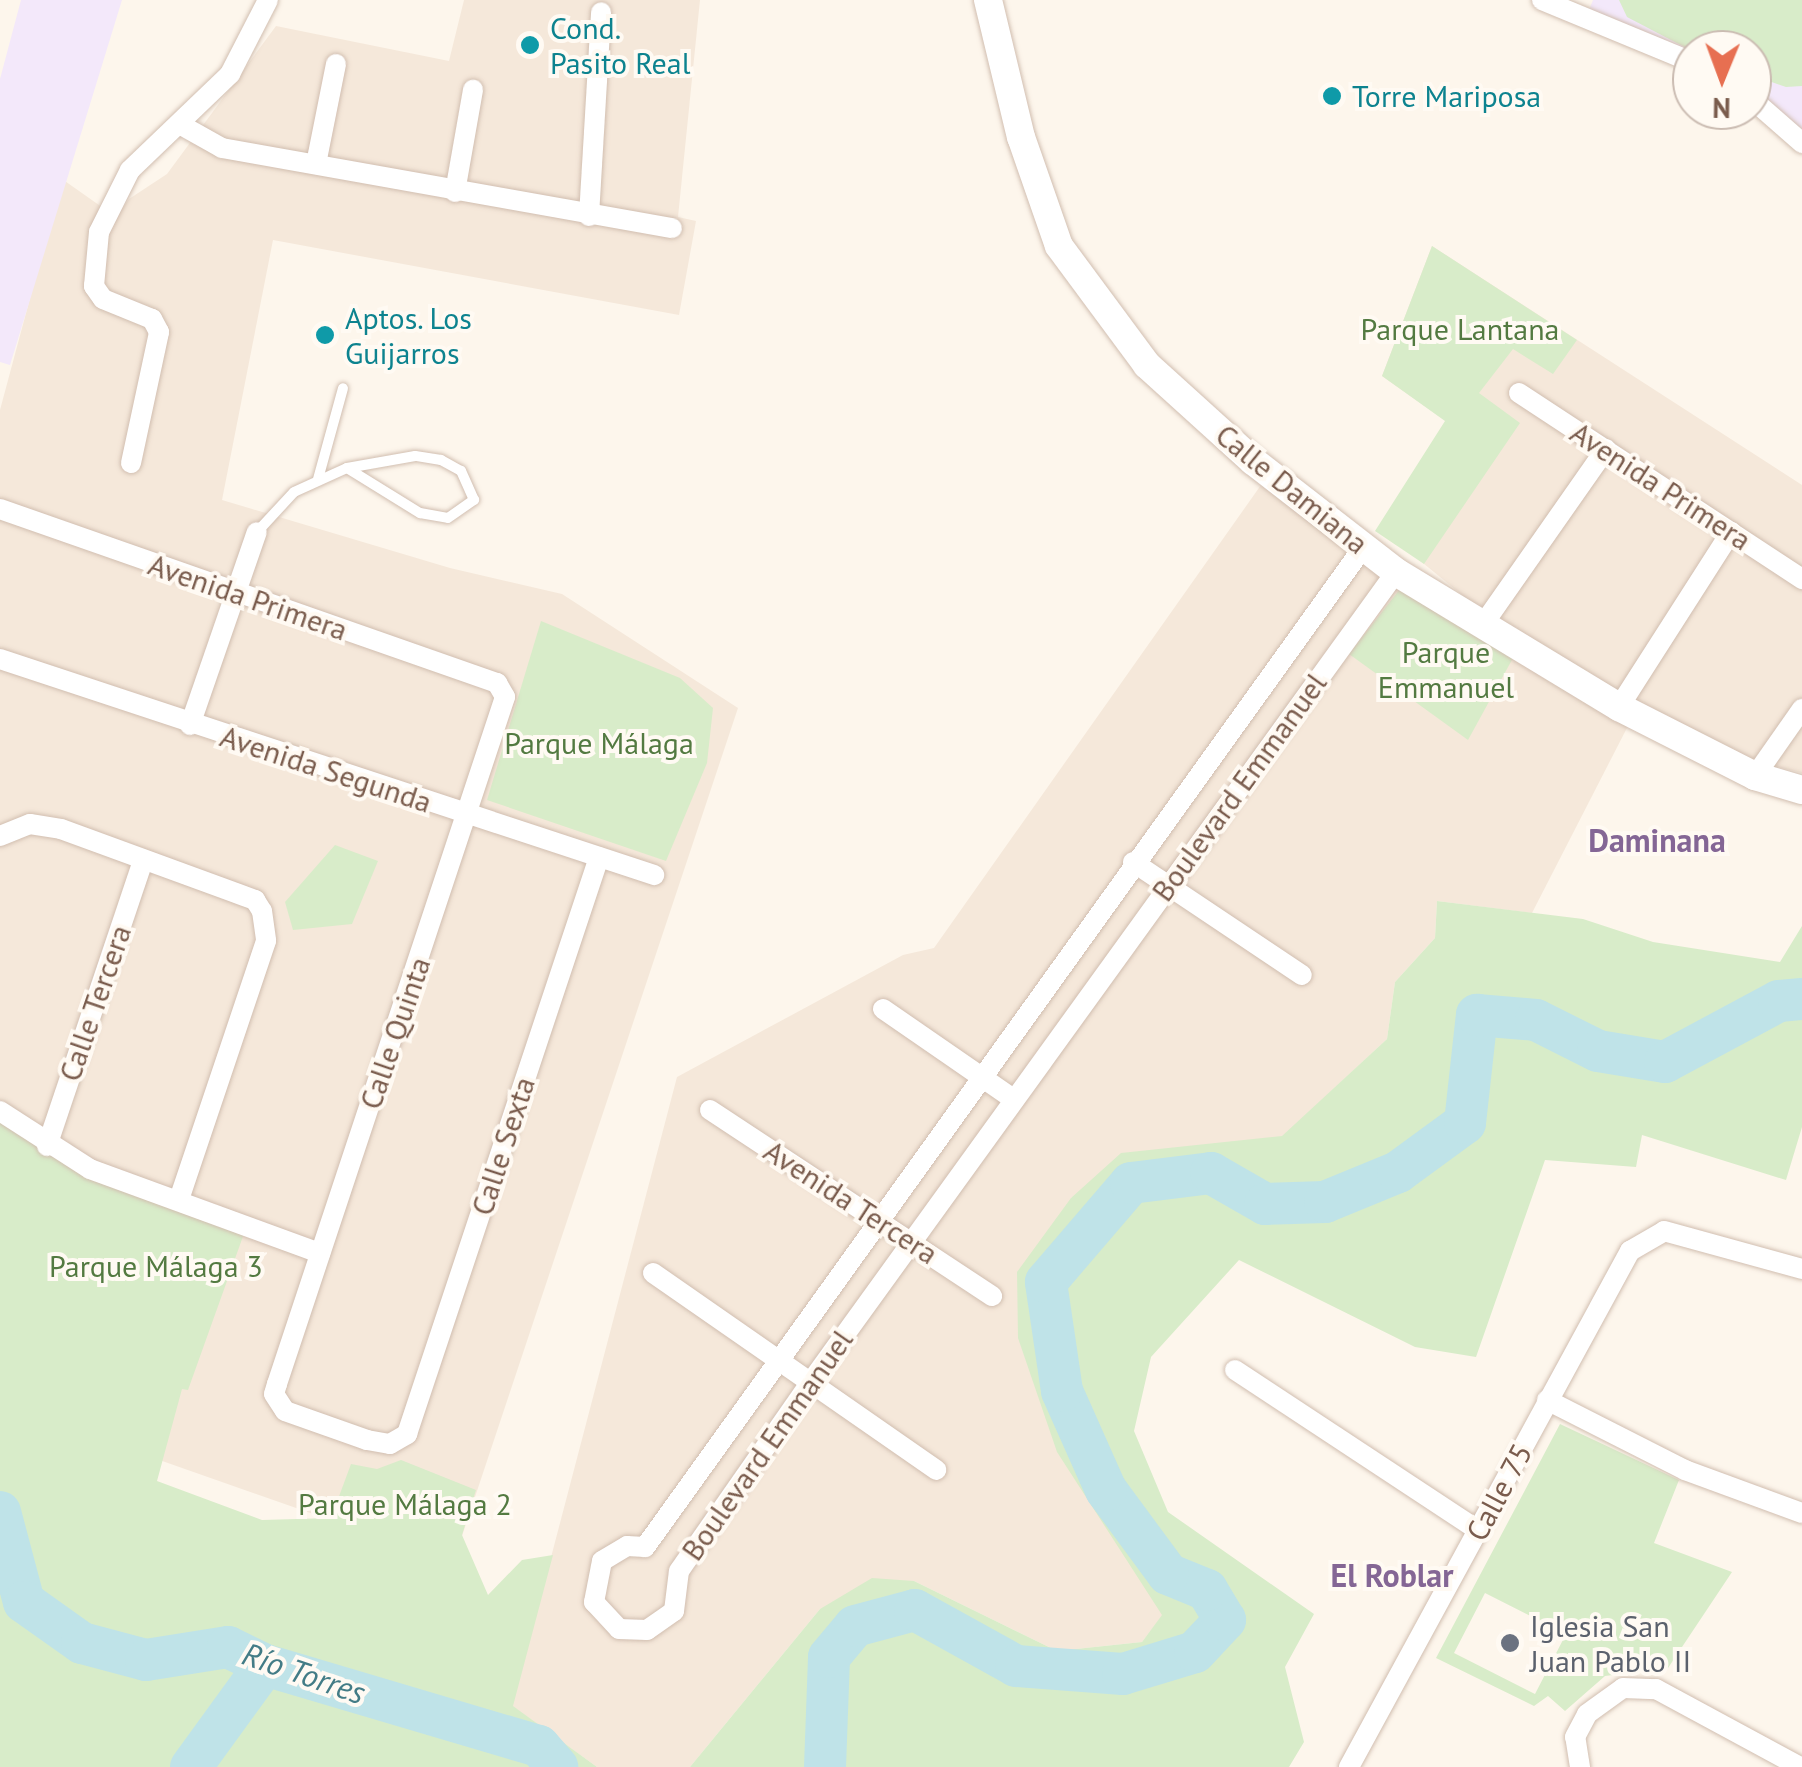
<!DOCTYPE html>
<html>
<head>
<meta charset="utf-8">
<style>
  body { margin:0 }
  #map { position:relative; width:1802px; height:1767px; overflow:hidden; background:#fdf6ec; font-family:"PT Sans",sans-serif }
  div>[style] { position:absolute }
  .residential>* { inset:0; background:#f5e8da }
  .education>* { inset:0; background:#f3e8fa }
  .green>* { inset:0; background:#d8ecc9 }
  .river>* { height:42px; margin:-21px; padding:0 21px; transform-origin:21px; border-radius:21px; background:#bfe3e8 }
  .roads { filter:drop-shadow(0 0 2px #d1beb0) drop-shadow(0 0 2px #d1beb0) }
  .lane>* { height:10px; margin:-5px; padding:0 5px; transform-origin:5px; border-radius:5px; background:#fff }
  .street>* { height:20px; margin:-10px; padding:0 10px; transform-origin:10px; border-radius:10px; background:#fff }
  .secondary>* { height:28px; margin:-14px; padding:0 14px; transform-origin:14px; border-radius:14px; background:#fff }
  .dots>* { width:28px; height:28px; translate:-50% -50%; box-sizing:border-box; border:5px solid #fffaf3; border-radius:50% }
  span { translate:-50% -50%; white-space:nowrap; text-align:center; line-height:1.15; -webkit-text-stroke:8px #fffaf3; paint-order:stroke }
  .culture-label { font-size:30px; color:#0d838f }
  .left { translate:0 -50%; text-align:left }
  .park-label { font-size:30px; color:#537a41 }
  .street-label { font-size:30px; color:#7a5c4d }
  .worship-label { font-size:30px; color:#5b616d }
  .neighbourhood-label { font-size:32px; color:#846695; font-weight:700 }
  .water-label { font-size:32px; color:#437c86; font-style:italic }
  .north { position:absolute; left:1672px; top:30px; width:100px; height:100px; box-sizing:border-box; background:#fffaf3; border:2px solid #cabbb1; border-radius:50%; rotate:181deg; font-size:28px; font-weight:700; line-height:40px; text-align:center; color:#7a5c4d }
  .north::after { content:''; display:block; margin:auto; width:35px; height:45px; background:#e76f51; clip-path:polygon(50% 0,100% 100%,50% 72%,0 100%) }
</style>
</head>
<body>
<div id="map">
  <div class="residential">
    <i style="clip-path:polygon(464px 0,700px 0,678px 217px,696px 221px,679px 315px,273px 240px,222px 500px,450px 568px,562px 594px,738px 708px,453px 1563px,148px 1456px,0 1224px,0 410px,62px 179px,116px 217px,129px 199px,167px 174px,276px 26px,449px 61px)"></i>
    <i style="clip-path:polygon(1432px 246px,1802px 485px,1802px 773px,1743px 758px,1609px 689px,1473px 604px,1401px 545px,1446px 421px,1382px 376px)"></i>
    <i style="clip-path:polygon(1261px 485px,1400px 589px,1629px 724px,1532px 913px,1437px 901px,1435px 938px,1395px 982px,1387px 1039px,1282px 1137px,1221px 1147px,1071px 1198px,1145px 1580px,1163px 1615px,1142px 1642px,1057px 1651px,914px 1581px,820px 1609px,690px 1767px,597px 1767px,512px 1706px,677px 1077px,903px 955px,934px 948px)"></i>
  </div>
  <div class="education">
    <i style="clip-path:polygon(21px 0,122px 0,10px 365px,0 362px,0 79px)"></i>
    <i style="clip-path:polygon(1593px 0,1802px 0,1802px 143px,1752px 99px,1752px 50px,1692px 50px,1692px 62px,1587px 15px)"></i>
  </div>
  <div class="green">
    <i style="clip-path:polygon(1619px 0,1802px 0,1802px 86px,1786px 87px,1752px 75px,1752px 50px,1692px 51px,1627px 17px)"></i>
    <i style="clip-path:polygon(1432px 246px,1577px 340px,1553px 374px,1513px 349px,1479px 393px,1520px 423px,1424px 564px,1375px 531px,1445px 421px,1382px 376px)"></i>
    <i style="clip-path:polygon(1400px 589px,1513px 658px,1468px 740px,1349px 654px)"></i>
    <i style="clip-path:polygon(541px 621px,680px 678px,713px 708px,707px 763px,666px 861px,487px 800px)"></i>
    <i style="clip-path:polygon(335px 845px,378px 861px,352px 924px,293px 930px,285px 902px)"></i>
    <i style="clip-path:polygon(1437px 901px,1583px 919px,1653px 942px,1780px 962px,1802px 926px,1802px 1127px,1786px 1180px,1642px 1135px,1636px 1167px,1545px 1160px,1476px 1357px,1415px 1347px,1239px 1260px,1151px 1357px,1134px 1431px,1168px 1512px,1314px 1614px,1285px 1667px,1304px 1742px,1289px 1767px,690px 1767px,820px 1609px,872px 1578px,914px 1581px,1057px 1651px,1142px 1642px,1162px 1615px,1057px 1452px,1018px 1338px,1017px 1272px,1071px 1198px,1121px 1153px,1282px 1136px,1387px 1039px,1395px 982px,1435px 938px)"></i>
    <i style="clip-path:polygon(0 1111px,47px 1146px,246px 1228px,188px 1390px,182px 1389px,157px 1481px,262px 1520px,331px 1518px,351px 1464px,377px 1469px,401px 1460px,476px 1490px,462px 1535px,488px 1595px,522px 1560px,553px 1555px,513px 1706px,597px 1767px,0 1767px)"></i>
    <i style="clip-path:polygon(evenodd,1560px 1424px,1679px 1480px,1654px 1543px,1732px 1572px,1668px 1668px,1605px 1676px,1565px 1711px,1548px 1696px,1534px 1706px,1436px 1658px,1560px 1424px,1485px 1593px,1566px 1634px,1535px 1694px,1454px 1653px,1485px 1593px)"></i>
  </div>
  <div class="river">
    <i style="left:0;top:1512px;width:93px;rotate:75.1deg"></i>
    <i style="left:24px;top:1602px;width:71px;rotate:35.3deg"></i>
    <i style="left:82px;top:1643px;width:66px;rotate:14.9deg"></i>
    <i style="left:146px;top:1660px;width:83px;rotate:-9deg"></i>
    <i style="left:228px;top:1647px;width:41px;rotate:25.9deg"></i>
    <i style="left:265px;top:1665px;width:286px;rotate:16.5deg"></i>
    <i style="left:539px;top:1746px;width:28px;rotate:49deg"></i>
    <i style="left:191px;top:1767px;width:126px;rotate:-54deg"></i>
    <i style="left:825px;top:1767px;width:110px;rotate:-87.9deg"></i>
    <i style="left:829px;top:1657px;width:40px;rotate:-50deg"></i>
    <i style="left:855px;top:1626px;width:62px;rotate:-14.9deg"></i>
    <i style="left:915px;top:1610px;width:115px;rotate:29deg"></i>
    <i style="left:1016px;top:1666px;width:107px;rotate:4.3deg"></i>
    <i style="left:1123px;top:1674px;width:75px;rotate:-17deg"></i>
    <i style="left:1195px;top:1652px;width:44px;rotate:-46.8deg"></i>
    <i style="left:1225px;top:1620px;width:35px;rotate:-121deg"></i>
    <i style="left:1207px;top:1590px;width:42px;rotate:-157.7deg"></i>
    <i style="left:1168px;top:1574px;width:104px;rotate:-126.4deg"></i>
    <i style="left:1106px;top:1490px;width:108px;rotate:-114deg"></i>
    <i style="left:1062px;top:1391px;width:110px;rotate:-98.4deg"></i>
    <i style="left:1046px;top:1282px;width:130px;rotate:-49.4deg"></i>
    <i style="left:1131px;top:1183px;width:81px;rotate:-7.1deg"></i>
    <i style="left:1211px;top:1173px;width:62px;rotate:29.9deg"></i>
    <i style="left:1265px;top:1204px;width:60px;rotate:-1.9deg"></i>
    <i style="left:1325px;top:1202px;width:79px;rotate:-22.3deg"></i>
    <i style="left:1398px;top:1172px;width:83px;rotate:-36.2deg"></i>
    <i style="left:1465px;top:1123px;width:109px;rotate:-83.7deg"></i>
    <i style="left:1477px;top:1015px;width:59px;rotate:4.8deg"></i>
    <i style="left:1536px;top:1020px;width:69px;rotate:26.6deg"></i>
    <i style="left:1598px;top:1051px;width:68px;rotate:9.3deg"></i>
    <i style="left:1665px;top:1062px;width:129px;rotate:-28.2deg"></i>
    <i style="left:1779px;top:1001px;width:23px;rotate:-5deg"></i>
  </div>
  <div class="roads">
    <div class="lane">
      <i style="left:318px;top:479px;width:94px;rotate:-74.6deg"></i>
      <i style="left:257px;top:532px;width:54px;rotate:-47.2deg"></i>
      <i style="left:294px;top:492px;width:58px;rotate:-24.4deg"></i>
      <i style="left:347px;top:468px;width:86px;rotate:31.7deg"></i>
      <i style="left:420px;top:513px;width:28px;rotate:10deg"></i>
      <i style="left:448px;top:518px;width:32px;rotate:-35deg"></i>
      <i style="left:474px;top:500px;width:32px;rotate:-114deg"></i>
      <i style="left:461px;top:471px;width:23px;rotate:-151deg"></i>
      <i style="left:441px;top:460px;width:26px;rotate:-171deg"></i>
      <i style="left:415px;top:456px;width:69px;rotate:170deg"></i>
    </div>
    <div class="street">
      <i style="left:1542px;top:0;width:162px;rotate:22.5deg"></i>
      <i style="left:1752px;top:99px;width:67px;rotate:41.3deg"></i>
      <i style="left:181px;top:125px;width:47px;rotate:29.3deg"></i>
      <i style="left:222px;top:148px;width:457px;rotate:10.1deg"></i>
      <i style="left:316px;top:164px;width:102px;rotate:-78.7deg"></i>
      <i style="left:455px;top:192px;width:104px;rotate:-80deg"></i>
      <i style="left:589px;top:216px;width:204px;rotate:-86.6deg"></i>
      <i style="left:1519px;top:393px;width:339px;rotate:33.3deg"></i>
      <i style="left:131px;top:463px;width:134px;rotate:-77.9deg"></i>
      <i style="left:159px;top:332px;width:15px;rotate:-118deg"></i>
      <i style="left:152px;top:319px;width:53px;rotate:-157.8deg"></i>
      <i style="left:103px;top:299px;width:16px;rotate:-125deg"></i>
      <i style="left:94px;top:286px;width:54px;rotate:-84.7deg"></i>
      <i style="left:99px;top:232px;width:69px;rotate:-63.4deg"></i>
      <i style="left:130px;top:170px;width:139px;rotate:-43.8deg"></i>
      <i style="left:230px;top:74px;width:83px;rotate:-62.8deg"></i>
      <i style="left:0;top:509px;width:527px;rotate:19.3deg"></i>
      <i style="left:497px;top:683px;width:16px;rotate:60deg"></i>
      <i style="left:505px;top:697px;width:724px;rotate:108.36deg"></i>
      <i style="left:277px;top:1384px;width:10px;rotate:107deg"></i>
      <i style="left:274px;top:1394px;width:20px;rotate:57deg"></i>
      <i style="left:285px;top:1411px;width:87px;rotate:19.5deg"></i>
      <i style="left:367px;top:1440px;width:23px;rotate:10deg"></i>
      <i style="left:390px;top:1444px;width:20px;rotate:-30deg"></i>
      <i style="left:407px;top:1434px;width:608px;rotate:-71.59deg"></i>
      <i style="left:1362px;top:549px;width:1229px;rotate:125.69deg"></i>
      <i style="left:645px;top:1547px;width:18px;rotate:-177deg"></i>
      <i style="left:627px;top:1546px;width:29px;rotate:149deg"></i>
      <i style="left:602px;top:1561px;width:42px;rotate:101deg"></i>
      <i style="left:594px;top:1602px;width:37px;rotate:47deg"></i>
      <i style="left:619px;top:1629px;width:28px;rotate:2deg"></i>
      <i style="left:647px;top:1630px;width:33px;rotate:-35deg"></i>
      <i style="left:674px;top:1611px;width:40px;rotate:-82.9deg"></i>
      <i style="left:679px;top:1571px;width:229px;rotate:-55.1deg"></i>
      <i style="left:810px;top:1383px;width:1001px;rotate:-54.15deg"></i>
      <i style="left:1482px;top:626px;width:216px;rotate:-55deg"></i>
      <i style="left:0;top:659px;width:689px;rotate:18.28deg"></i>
      <i style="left:1619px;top:707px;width:208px;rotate:-57.4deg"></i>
      <i style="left:190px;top:725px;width:204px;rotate:-70.9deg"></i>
      <i style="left:1755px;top:776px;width:82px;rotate:-55deg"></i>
      <i style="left:0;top:836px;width:32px;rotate:-22deg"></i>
      <i style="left:30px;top:824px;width:31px;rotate:9deg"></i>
      <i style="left:61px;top:829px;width:207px;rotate:20.1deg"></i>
      <i style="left:255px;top:900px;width:13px;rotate:58deg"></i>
      <i style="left:262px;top:911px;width:30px;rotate:82deg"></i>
      <i style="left:266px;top:941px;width:273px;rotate:108.6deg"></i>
      <i style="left:1133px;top:862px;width:203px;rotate:33.8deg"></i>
      <i style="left:883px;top:1009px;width:157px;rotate:34.6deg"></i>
      <i style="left:710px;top:1110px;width:338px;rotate:33.4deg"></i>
      <i style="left:0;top:1111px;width:107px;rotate:32.8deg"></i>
      <i style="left:90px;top:1169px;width:245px;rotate:20.1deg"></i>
      <i style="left:47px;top:1146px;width:302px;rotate:-71.4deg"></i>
      <i style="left:653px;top:1273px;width:345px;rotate:34.8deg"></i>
      <i style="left:1235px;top:1370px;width:292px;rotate:33.4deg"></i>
      <i style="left:1547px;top:1400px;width:155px;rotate:26.9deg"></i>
      <i style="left:1685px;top:1470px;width:125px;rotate:20.2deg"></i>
      <i style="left:1349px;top:1767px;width:588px;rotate:-61.43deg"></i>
      <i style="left:1630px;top:1251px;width:39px;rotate:-30deg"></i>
      <i style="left:1664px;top:1231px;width:143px;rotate:15.4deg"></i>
      <i style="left:1580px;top:1767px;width:30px;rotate:-99deg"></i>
      <i style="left:1575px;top:1737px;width:26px;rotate:-62deg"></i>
      <i style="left:1587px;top:1714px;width:44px;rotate:-35.8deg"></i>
      <i style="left:1623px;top:1688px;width:33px;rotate:2deg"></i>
      <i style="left:1656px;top:1689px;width:164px;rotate:28.4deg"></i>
    </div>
    <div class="secondary">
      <i style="left:988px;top:0;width:141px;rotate:76.5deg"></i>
      <i style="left:1021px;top:137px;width:115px;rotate:70.8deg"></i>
      <i style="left:1059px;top:246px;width:148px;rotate:53.5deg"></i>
      <i style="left:1147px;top:365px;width:143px;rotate:42.2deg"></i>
      <i style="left:1253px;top:461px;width:181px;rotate:37.8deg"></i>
      <i style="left:1396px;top:572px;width:261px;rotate:31.2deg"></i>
      <i style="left:1619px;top:707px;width:153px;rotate:26.9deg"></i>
      <i style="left:1755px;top:776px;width:49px;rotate:16.6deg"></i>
    </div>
  </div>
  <div class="dots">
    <i style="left:530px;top:45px;background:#0f9aa8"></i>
    <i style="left:1332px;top:96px;background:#0f9aa8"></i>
    <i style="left:325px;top:335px;background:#0f9aa8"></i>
    <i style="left:1510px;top:1643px;background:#6b7280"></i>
  </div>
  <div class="culture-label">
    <span class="left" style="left:550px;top:45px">Cond.<br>Pasito Real</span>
    <span class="left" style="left:1352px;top:96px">Torre Mariposa</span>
    <span class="left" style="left:345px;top:335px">Aptos. Los<br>Guijarros</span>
  </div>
  <div class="park-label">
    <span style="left:1460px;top:329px">Parque Lantana</span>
    <span style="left:1446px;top:669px">Parque<br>Emmanuel</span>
    <span style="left:599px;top:743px">Parque Málaga</span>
    <span style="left:156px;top:1266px">Parque Málaga 3</span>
    <span style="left:405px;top:1504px">Parque Málaga 2</span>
  </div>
  <div class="street-label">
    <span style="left:1661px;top:486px;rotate:33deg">Avenida Primera</span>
    <span style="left:1292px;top:489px;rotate:39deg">Calle Damiana</span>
    <span style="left:248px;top:597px;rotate:19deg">Avenida Primera</span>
    <span style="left:326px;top:769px;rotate:18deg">Avenida Segunda</span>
    <span style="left:1239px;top:787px;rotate:-54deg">Boulevard Emmanuel</span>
    <span style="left:95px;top:1003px;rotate:-71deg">Calle Tercera</span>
    <span style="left:395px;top:1033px;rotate:-71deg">Calle Quinta</span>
    <span style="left:503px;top:1146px;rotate:-72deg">Calle Sexta</span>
    <span style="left:851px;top:1202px;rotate:33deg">Avenida Tercera</span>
    <span style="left:767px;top:1445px;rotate:-55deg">Boulevard Emmanuel</span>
    <span style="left:1499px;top:1492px;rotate:-62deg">Calle 75</span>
  </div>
  <div class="worship-label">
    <span class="left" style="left:1530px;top:1643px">Iglesia San<br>Juan Pablo II</span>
  </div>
  <div class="neighbourhood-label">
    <span style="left:1657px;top:840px">Daminana</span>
    <span style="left:1392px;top:1575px">El Roblar</span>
  </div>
  <div class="water-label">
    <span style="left:304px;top:1673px;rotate:19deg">Río Torres</span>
  </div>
  <div class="north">N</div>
</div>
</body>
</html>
